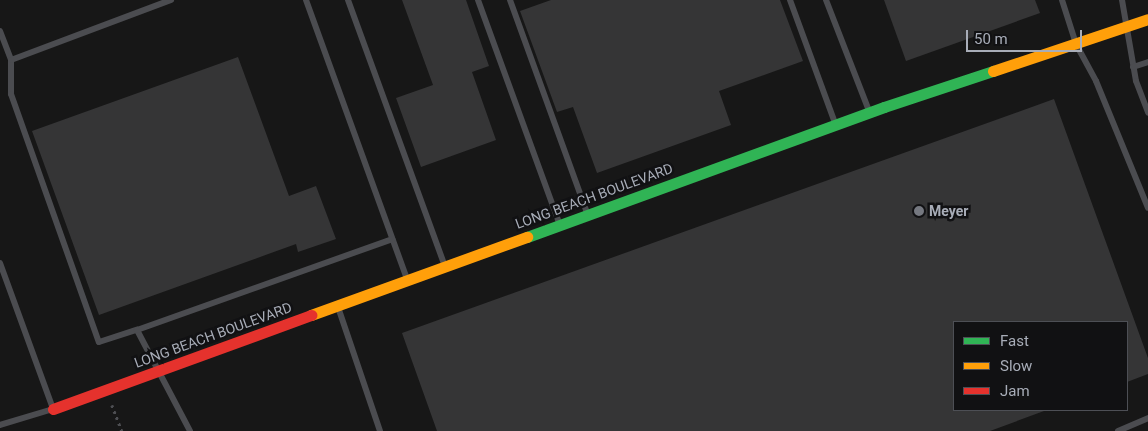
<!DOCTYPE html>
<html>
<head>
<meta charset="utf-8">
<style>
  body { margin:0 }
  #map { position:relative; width:1148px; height:431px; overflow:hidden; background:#171717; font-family:Roboto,sans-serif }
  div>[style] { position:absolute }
  .building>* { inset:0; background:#353536 }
  .path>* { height:2.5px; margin-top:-1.25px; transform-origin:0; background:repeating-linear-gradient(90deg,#4d4e52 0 2.5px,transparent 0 6.5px) }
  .lane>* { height:6px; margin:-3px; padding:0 3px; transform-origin:3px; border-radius:3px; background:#4b4c50 }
  .fast>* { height:11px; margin:-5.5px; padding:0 5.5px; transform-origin:5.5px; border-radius:5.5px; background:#30b455 }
  .slow>* { height:11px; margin:-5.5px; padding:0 5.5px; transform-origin:5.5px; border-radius:5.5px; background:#ff9f0a }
  .jam>* { height:11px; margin:-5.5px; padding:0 5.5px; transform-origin:5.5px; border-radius:5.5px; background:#e5322d }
  .dots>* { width:14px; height:14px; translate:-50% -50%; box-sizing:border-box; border:2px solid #111113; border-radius:50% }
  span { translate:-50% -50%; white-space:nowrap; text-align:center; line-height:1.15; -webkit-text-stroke:5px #111113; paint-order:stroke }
  .street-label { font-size:14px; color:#a8adb8 }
  .poi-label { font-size:14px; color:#a8adb8; font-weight:700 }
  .left { translate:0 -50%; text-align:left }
  .legend { position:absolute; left:953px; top:321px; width:175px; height:90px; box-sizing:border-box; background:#111113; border:1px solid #4d4f55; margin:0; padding:6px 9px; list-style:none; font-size:15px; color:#a8adb8 }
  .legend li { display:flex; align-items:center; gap:10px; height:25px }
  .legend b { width:25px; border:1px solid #4d4f55 }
  .scale { position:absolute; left:966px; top:30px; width:116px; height:22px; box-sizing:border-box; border:2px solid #a8adb8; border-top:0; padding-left:6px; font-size:15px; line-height:18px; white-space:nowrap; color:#a8adb8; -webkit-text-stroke:4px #111113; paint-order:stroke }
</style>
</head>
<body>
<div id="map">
  <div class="building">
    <i style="clip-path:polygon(402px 0,466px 0,489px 66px,472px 72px,496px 140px,421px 167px,396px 98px,433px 85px)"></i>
    <i style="clip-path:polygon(551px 0,780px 0,803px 61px,719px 91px,731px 125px,597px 173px,573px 107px,557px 112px,520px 11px)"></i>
    <i style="clip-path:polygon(884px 0,1035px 0,1040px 13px,906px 61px)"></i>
    <i style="clip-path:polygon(238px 57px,289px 196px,316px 186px,336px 239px,298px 252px,296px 244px,99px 315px,32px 131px)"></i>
    <i style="clip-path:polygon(1054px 99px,1148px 358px,1148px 374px,1127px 382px,1127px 322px,954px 322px,954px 410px,1044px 411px,990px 431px,437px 431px,402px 333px)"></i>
  </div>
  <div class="path">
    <i style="left:112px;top:405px;width:28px;rotate:69deg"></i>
  </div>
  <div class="lane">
    <i style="left:306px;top:0;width:297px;rotate:70.1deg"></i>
    <i style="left:348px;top:0;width:283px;rotate:70deg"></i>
    <i style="left:478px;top:0;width:237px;rotate:70deg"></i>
    <i style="left:510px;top:0;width:226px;rotate:70.1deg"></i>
    <i style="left:790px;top:0;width:131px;rotate:69.9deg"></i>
    <i style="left:826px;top:0;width:119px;rotate:68.8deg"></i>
    <i style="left:1062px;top:0;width:46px;rotate:72.3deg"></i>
    <i style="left:1076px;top:44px;width:42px;rotate:61.6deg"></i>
    <i style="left:1096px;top:81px;width:137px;rotate:67.7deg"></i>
    <i style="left:1122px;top:0;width:82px;rotate:80.2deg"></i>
    <i style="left:1136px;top:81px;width:34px;rotate:69deg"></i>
    <i style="left:0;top:31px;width:31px;rotate:69deg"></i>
    <i style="left:11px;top:60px;width:34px;rotate:90deg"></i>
    <i style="left:11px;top:94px;width:263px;rotate:70.5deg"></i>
    <i style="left:99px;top:342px;width:40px;rotate:-18deg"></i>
    <i style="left:137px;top:330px;width:114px;rotate:62.3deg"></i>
    <i style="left:11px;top:60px;width:171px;rotate:-20.6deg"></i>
    <i style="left:1133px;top:67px;width:16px;rotate:-18deg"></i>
    <i style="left:0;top:263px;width:155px;rotate:70deg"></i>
    <i style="left:53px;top:409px;width:55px;rotate:163.2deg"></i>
    <i style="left:338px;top:307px;width:131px;rotate:71.3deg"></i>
    <i style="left:137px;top:330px;width:271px;rotate:-19.6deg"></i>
    <i style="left:1118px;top:431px;width:33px;rotate:-23deg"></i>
  </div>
  <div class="fast">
    <i style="left:527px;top:237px;width:380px;rotate:-20deg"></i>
    <i style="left:884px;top:107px;width:115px;rotate:-18.3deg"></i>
  </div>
  <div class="slow">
    <i style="left:993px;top:71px;width:163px;rotate:-18.5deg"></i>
    <i style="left:311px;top:315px;width:230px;rotate:-19.9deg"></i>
  </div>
  <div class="jam">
    <i style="left:53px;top:409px;width:275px;rotate:-20deg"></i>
  </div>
  <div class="dots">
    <i style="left:919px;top:211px;background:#757880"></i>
  </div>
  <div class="street-label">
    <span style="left:594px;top:196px;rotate:-20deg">LONG BEACH BOULEVARD</span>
    <span style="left:213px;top:335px;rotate:-20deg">LONG BEACH BOULEVARD</span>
  </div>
  <div class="poi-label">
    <span class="left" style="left:929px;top:211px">Meyer</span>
  </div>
  <ul class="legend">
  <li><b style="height:6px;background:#30b455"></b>Fast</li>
  <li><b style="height:6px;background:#ff9f0a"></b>Slow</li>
  <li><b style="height:6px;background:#e5322d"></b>Jam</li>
  </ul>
  <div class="scale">50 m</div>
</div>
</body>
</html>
